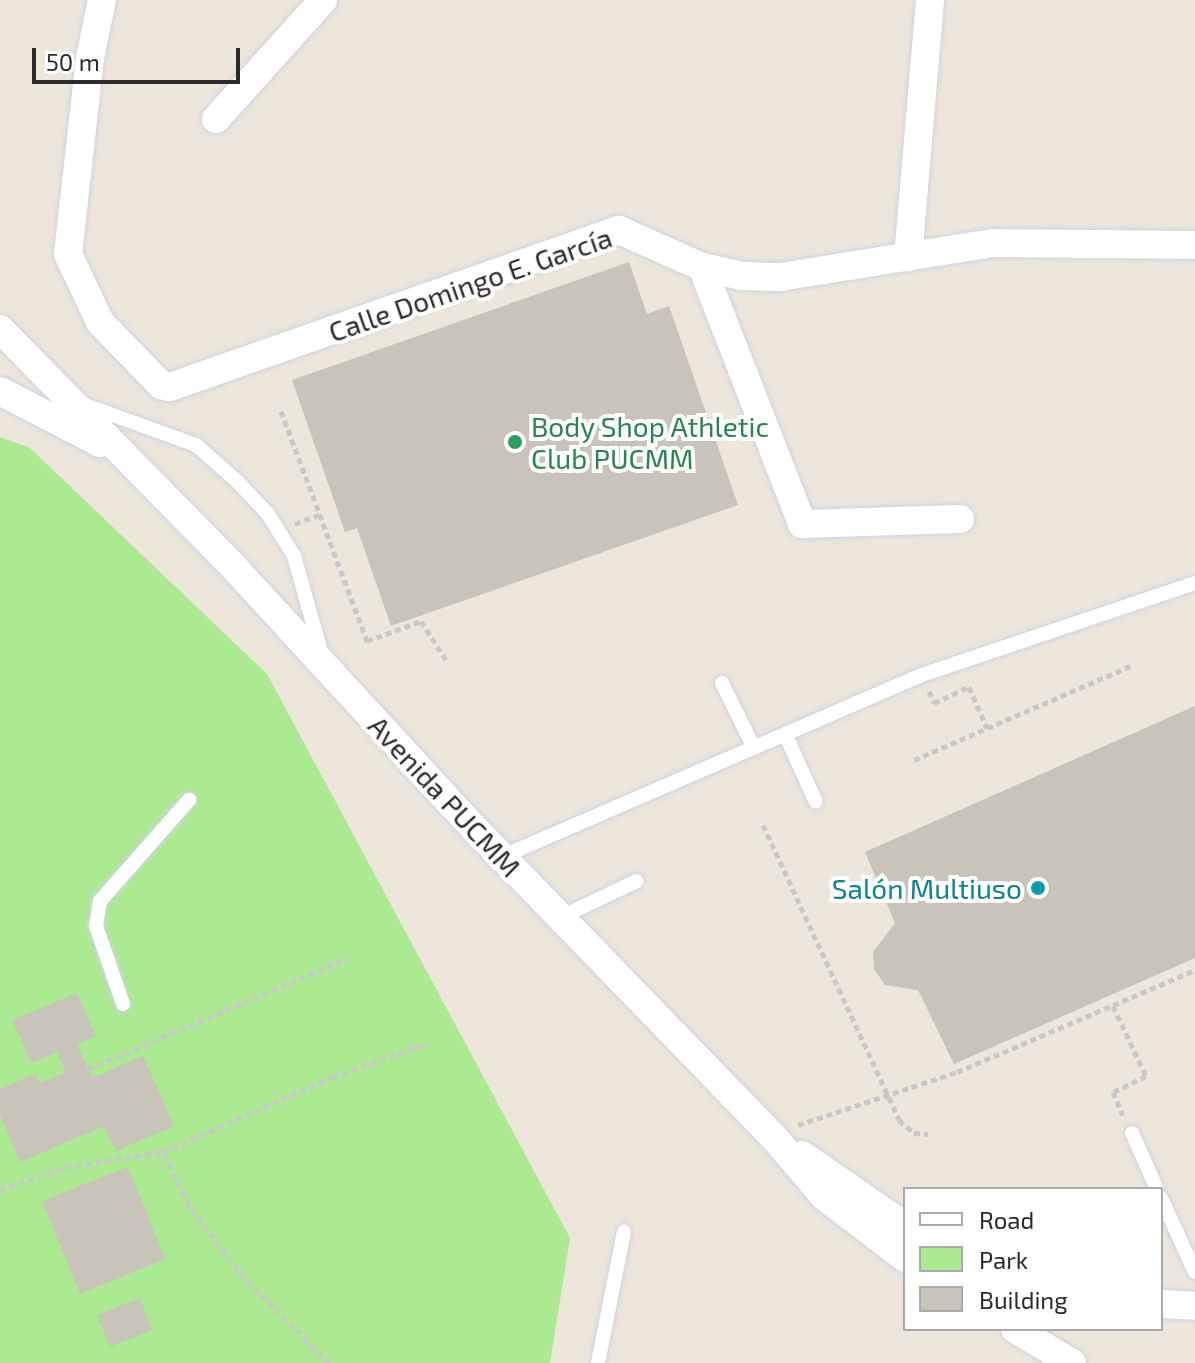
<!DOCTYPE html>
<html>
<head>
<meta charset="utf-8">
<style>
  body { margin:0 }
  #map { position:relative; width:1195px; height:1363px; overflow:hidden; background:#ede6da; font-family:"Exo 2",sans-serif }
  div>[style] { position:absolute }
  .green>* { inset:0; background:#abea90 }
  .building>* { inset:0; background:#c8c4b9 }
  .path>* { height:5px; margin-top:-2.5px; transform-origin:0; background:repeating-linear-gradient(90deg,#c8c8c8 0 6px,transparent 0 10px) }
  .roads { filter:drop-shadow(0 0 2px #cfd2e4) drop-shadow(0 0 2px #cfd2e4) }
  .service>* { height:14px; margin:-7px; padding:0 7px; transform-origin:7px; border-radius:7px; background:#fff }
  .minor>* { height:28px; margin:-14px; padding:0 14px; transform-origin:14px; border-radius:14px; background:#fff }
  .dots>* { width:22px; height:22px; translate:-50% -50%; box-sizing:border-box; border:4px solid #fff; border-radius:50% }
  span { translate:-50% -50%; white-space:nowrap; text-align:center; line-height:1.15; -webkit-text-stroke:8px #fff; paint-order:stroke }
  .street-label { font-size:28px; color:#2a2a2a }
  .leisure-label { font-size:28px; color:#27864d }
  .left { translate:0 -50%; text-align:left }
  .culture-label { font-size:28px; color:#0d838f }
  .right { translate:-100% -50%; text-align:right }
  .legend { position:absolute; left:903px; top:1187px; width:260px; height:144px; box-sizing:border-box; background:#fff; border:2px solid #aaa; margin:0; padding:10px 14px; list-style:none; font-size:24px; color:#2a2a2a }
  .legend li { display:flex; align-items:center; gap:16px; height:40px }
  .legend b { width:40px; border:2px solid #aaa }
  .scale { position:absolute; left:32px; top:48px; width:208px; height:36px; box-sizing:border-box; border:4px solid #2a2a2a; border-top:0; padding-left:10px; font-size:24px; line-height:28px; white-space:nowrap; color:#2a2a2a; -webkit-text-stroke:6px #fff; paint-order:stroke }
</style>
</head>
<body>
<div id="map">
  <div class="green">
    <i style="clip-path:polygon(0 437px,30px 448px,267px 674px,570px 1238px,550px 1363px,0 1363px)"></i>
  </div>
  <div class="building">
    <i style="clip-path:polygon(629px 262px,647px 314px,669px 306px,738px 505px,391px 626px,357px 528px,345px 532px,292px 380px)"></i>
    <i style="clip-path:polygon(1195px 706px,1195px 958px,954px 1064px,918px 990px,885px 985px,874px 969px,873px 952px,895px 923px,865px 852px)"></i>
    <i style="clip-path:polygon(77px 993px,96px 1036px,77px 1044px,92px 1078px,143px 1056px,174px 1126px,116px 1151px,104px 1126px,20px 1162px,0 1115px,0 1089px,35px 1074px,40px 1083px,66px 1072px,57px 1052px,32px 1063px,12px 1020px)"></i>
    <i style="clip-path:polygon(128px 1167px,165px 1259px,80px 1294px,42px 1201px)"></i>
    <i style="clip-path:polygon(140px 1298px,152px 1330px,110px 1347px,97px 1315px)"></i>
  </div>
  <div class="path">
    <i style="left:281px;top:411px;width:246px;rotate:69.5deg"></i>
    <i style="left:367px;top:641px;width:58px;rotate:-20.3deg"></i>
    <i style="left:421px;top:621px;width:46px;rotate:57.3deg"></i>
    <i style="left:295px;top:524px;width:28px;rotate:-21deg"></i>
    <i style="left:929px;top:691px;width:13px;rotate:67deg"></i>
    <i style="left:934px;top:703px;width:38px;rotate:-25deg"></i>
    <i style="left:969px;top:687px;width:45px;rotate:66.3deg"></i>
    <i style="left:914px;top:760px;width:238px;rotate:-23.5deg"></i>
    <i style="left:763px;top:825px;width:325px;rotate:65.2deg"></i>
    <i style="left:899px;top:1120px;width:20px;rotate:41deg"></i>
    <i style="left:914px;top:1133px;width:14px;rotate:4deg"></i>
    <i style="left:1113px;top:1006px;width:77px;rotate:64.8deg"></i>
    <i style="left:1146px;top:1076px;width:37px;rotate:154deg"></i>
    <i style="left:1113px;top:1092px;width:25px;rotate:67deg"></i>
    <i style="left:88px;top:1069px;width:283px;rotate:-23.1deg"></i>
    <i style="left:798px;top:1125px;width:168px;rotate:-18.4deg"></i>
    <i style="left:957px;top:1072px;width:259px;rotate:-23.2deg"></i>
    <i style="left:0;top:1190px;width:70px;rotate:-19.2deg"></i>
    <i style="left:66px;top:1167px;width:98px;rotate:-8.8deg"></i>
    <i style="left:329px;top:1363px;width:121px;rotate:-134.7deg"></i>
    <i style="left:244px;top:1277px;width:91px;rotate:-127.4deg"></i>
    <i style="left:189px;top:1205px;width:59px;rotate:-116.1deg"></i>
    <i style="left:163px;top:1152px;width:186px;rotate:-23.8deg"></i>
    <i style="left:333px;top:1077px;width:101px;rotate:-19.7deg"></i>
  </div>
  <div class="roads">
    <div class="service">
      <i style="left:85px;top:405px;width:118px;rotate:19.8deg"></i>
      <i style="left:196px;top:445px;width:55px;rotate:41.3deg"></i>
      <i style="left:237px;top:481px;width:45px;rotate:46.8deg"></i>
      <i style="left:268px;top:514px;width:49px;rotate:58.2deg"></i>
      <i style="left:294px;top:556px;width:100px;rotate:74.3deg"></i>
      <i style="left:722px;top:683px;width:72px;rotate:63.8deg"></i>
      <i style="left:786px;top:736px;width:72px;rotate:65.6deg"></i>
      <i style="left:501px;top:857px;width:459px;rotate:-23.4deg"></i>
      <i style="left:922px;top:675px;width:288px;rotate:-18.6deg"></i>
      <i style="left:559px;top:918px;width:86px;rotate:-25.4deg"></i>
      <i style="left:123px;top:1004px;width:83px;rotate:-109.1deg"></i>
      <i style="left:96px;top:926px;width:25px;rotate:-81deg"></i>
      <i style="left:100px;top:901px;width:135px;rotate:-48.6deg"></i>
      <i style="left:1132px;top:1133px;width:61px;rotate:65.9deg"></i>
      <i style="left:1161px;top:1198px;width:81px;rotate:65.3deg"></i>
      <i style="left:598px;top:1363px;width:134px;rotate:-78.8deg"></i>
    </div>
    <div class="minor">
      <i style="left:102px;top:0;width:59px;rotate:101.7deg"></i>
      <i style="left:90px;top:58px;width:197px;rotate:96.4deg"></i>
      <i style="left:68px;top:254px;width:75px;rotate:64.8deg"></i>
      <i style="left:100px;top:322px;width:88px;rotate:45.9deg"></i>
      <i style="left:161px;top:385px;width:9px;rotate:13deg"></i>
      <i style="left:170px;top:387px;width:476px;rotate:-19.3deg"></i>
      <i style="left:619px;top:230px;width:91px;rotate:24deg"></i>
      <i style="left:702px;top:267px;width:41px;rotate:12.7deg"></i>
      <i style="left:742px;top:276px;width:38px;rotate:2deg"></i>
      <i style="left:780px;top:277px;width:216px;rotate:-9.1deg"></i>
      <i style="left:993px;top:243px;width:202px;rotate:0.6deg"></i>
      <i style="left:216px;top:119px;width:160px;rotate:-48deg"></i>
      <i style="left:908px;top:257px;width:258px;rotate:-85.1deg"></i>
      <i style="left:702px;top:267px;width:276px;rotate:68.7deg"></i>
      <i style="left:802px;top:524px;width:158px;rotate:-1.8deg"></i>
      <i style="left:0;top:329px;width:330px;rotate:45.5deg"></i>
      <i style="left:231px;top:564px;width:360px;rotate:47.4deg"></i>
      <i style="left:475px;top:829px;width:425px;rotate:45.9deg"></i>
      <i style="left:771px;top:1134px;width:83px;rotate:49.4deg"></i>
      <i style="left:825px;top:1197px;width:101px;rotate:37.3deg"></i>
      <i style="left:0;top:391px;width:113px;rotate:27.5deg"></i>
      <i style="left:802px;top:1155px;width:125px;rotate:34.6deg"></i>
      <i style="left:1161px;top:1304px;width:34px;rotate:3deg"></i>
      <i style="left:1015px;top:1329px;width:66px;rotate:30.8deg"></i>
    </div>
  </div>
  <div class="dots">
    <i style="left:515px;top:442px;background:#2e9e5b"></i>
    <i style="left:1038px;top:888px;background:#0f9aa8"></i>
  </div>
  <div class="street-label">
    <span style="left:470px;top:284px;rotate:-19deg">Calle Domingo E. García</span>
    <span style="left:445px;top:796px;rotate:47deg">Avenida PUCMM</span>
  </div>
  <div class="leisure-label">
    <span class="left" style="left:531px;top:442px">Body Shop Athletic<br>Club PUCMM</span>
  </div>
  <div class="culture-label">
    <span class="right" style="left:1022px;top:888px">Salón Multiuso</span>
  </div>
  <ul class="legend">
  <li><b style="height:10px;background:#fff"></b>Road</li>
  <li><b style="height:22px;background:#abea90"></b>Park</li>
  <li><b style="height:22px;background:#c8c4b9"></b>Building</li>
  </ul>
  <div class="scale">50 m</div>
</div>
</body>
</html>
